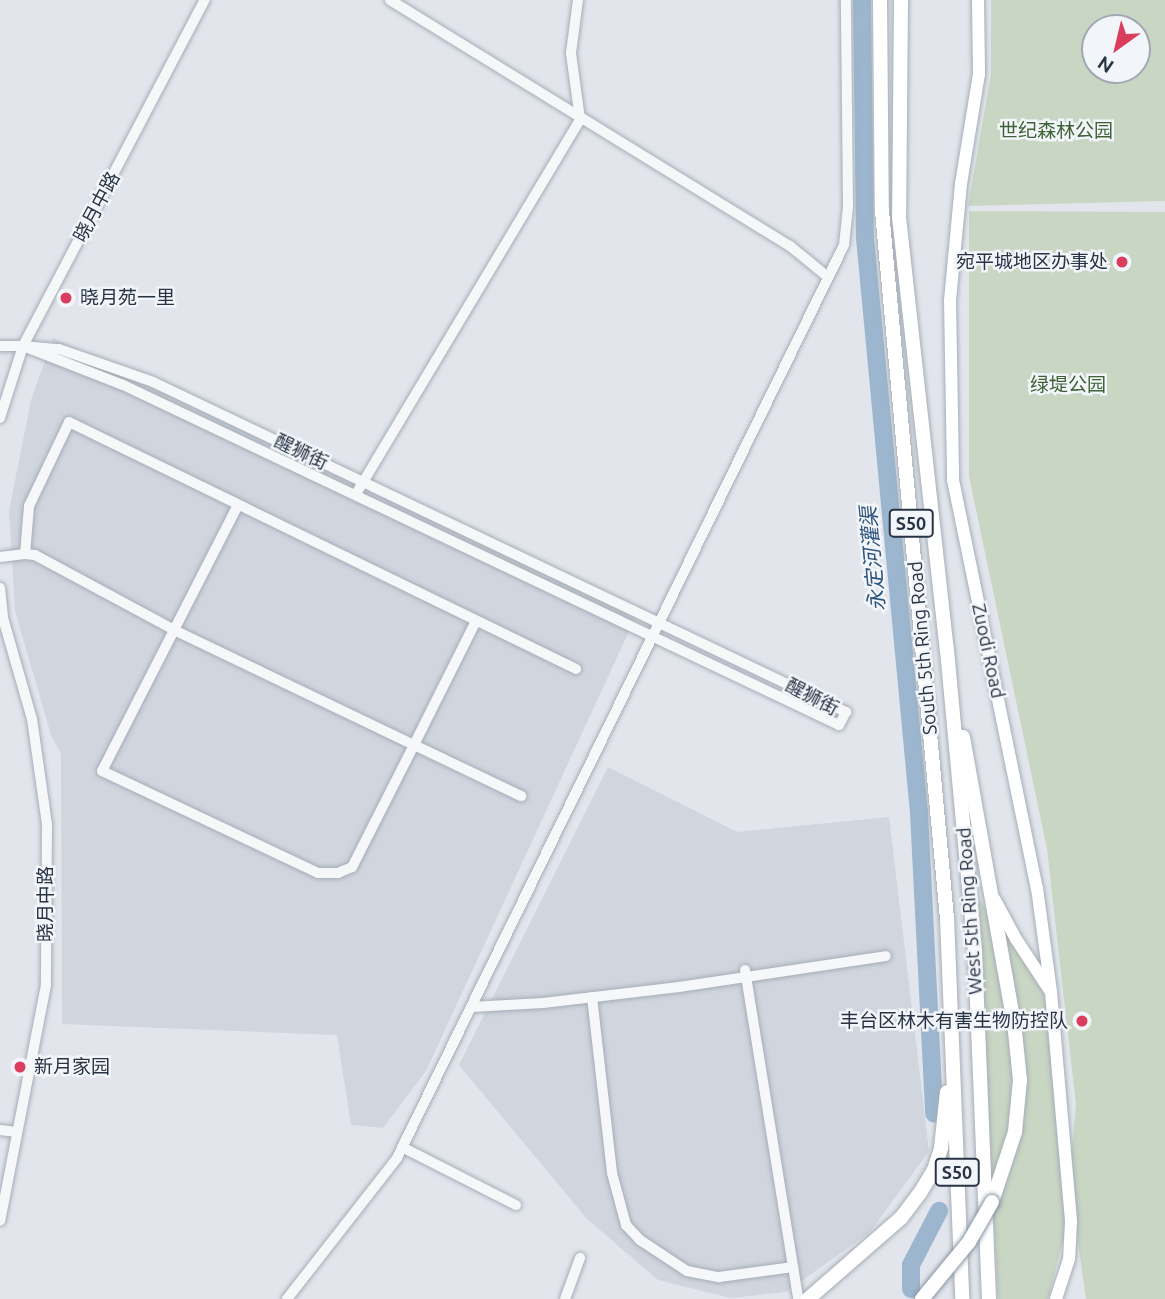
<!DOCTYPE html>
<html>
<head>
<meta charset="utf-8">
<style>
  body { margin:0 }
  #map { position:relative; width:1165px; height:1299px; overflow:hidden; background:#e2e6ec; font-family:Ubuntu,"Noto Sans SC",sans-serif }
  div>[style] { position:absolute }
  .built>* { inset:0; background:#d0d5de }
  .green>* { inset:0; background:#c8d6c3 }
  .river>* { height:18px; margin:-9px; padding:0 9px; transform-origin:9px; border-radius:9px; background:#9bb6ce }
  .roads { filter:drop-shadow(0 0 2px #a6adb7) drop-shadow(0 0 2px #a6adb7) }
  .minor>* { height:10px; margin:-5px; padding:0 5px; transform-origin:5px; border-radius:5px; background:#f5f7f9 }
  .major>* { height:12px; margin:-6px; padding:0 6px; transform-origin:6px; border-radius:6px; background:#fff }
  .highway>* { height:14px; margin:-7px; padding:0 7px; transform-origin:7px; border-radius:7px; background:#fff }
  .bridges { filter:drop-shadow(0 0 2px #8894a4) drop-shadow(0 0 2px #8894a4) }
  .highway-bridge>* { height:14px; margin:-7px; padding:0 7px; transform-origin:7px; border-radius:7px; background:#fff }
  .dots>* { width:19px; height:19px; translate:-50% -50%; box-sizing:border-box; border:4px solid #f2f5f9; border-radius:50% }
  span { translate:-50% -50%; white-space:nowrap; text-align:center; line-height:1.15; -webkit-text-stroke:5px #f2f5f9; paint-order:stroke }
  .shield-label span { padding:2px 5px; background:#f2f5f9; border:2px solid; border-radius:5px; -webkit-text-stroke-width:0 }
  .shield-label { font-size:18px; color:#283445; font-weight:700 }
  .park-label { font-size:19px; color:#3f6235 }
  .street-label { font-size:19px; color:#283445 }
  .poi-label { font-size:19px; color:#283445 }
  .right { translate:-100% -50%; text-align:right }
  .left { translate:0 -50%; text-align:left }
  .water-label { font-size:21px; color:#2f557d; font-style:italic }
  .north { position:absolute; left:1081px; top:14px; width:70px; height:70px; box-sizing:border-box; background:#f2f5f9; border:2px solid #a1a8b1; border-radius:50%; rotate:214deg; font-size:19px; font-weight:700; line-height:28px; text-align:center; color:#283445 }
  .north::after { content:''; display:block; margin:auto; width:24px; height:32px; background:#da3e5c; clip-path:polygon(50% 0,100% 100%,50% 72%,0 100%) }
</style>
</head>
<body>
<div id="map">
  <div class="built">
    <i style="clip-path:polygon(53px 338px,638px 612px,426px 1071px,383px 1128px,351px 1125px,337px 1035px,62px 1024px,61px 754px,51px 735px,15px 611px,9px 511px,31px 400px)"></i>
    <i style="clip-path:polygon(608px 767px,737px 832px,889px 817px,929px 1151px,870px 1232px,786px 1292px,731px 1298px,658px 1280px,587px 1219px,459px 1065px)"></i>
  </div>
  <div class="green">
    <i style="clip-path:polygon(evenodd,991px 0,1165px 0,1165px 201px,968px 206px,991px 74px,991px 0,1095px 28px,1137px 28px,1137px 70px,1095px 70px,1095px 28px)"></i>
    <i style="clip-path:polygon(969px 211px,1165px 212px,1165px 1299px,1086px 1299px,1069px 1179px,1076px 1105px,1047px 849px,969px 476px)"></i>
    <i style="clip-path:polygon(978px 898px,1011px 941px,1047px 998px,1066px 1229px,1048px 1299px,998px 1299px)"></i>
  </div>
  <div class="river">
    <i style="left:862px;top:0;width:238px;rotate:89.3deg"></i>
    <i style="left:865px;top:238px;width:578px;rotate:84.63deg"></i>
    <i style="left:919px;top:813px;width:301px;rotate:87.1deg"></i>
    <i style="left:911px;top:1289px;width:24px;rotate:-90deg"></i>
    <i style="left:911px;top:1265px;width:61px;rotate:-62.6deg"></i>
  </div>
  <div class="roads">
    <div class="minor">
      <i style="left:390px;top:0;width:470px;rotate:31.6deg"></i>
      <i style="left:790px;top:246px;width:49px;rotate:39.2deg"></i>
      <i style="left:0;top:346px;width:23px"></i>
      <i style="left:23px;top:346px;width:36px;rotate:5deg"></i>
      <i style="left:59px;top:349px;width:100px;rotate:19.3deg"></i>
      <i style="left:153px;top:382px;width:768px;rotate:25.46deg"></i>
      <i style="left:846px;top:712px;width:15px;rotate:118deg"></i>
      <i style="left:839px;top:725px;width:793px;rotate:-154.6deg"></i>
      <i style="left:123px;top:385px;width:107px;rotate:-158.7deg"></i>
      <i style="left:0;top:418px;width:76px;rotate:-72.3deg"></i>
      <i style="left:23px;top:346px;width:391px;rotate:-62.3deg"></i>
      <i style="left:356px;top:494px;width:437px;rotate:-59.1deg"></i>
      <i style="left:580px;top:119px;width:67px;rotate:-97.8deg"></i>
      <i style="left:571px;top:53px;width:53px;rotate:-82.5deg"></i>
      <i style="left:25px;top:554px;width:10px;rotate:6deg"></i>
      <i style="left:35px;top:555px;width:158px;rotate:28.3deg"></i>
      <i style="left:174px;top:630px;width:140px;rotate:-62.9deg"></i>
      <i style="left:0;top:557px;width:25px;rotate:-7deg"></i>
      <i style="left:25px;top:554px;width:48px;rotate:-85.2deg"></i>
      <i style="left:29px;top:506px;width:93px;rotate:-64.5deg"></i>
      <i style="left:69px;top:422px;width:564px;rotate:25.97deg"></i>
      <i style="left:0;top:588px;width:30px;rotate:84deg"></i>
      <i style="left:3px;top:618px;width:105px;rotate:74deg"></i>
      <i style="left:32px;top:719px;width:107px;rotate:81.9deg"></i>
      <i style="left:47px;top:825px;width:160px;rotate:90.4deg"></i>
      <i style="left:46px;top:985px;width:240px;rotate:101deg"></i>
      <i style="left:476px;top:621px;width:139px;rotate:116.6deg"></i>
      <i style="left:414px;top:745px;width:137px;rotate:116.9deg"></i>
      <i style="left:352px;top:867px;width:15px;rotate:157deg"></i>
      <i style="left:338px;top:873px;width:20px;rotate:180deg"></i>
      <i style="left:318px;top:873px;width:239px;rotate:-154.7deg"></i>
      <i style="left:102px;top:771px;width:158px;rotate:-62.9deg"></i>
      <i style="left:174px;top:630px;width:266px;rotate:25.6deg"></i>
      <i style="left:414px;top:745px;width:119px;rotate:25.5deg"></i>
      <i style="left:745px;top:970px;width:333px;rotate:80.8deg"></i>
      <i style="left:592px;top:997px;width:177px;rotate:83.5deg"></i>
      <i style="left:612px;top:1173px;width:54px;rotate:74.9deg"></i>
      <i style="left:626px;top:1225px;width:21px;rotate:47deg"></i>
      <i style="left:640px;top:1240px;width:56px;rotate:33.4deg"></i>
      <i style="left:687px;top:1271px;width:33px;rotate:11deg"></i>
      <i style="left:719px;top:1277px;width:75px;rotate:-7.7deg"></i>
      <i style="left:471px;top:1007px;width:72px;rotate:-3.2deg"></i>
      <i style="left:543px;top:1003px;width:137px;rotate:-6.7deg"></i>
      <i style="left:679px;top:987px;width:209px;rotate:-8.5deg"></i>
      <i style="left:0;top:1130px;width:17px;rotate:7deg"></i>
      <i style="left:402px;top:1147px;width:128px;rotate:27deg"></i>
      <i style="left:287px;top:1299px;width:179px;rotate:-52deg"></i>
      <i style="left:397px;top:1158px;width:1017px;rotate:-63.91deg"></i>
      <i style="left:844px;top:245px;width:39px;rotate:-84deg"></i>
      <i style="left:848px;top:206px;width:206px;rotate:-90.6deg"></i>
      <i style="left:565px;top:1299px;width:44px;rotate:-69.9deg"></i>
    </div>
    <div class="major">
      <i style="left:978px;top:0;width:74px;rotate:89.2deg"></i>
      <i style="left:979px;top:74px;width:111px;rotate:99.3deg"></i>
      <i style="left:961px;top:184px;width:117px;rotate:95.4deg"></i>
      <i style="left:950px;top:300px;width:180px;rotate:89deg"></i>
      <i style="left:953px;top:480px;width:417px;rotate:78.4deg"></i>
      <i style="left:1037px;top:888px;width:105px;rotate:82.3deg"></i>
      <i style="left:1051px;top:992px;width:231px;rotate:85deg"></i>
      <i style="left:1071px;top:1222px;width:37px;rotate:93deg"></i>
      <i style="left:1069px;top:1259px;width:42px;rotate:108deg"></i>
      <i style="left:995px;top:900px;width:44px;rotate:61.7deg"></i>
      <i style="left:1016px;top:939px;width:60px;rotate:56.6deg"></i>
    </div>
    <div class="highway">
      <i style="left:880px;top:0;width:211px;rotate:89.5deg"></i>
      <i style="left:882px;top:211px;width:710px;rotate:84.75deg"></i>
      <i style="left:947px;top:918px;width:381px;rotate:87.7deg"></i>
      <i style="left:901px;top:0;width:217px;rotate:90.5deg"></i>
      <i style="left:899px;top:217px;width:436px;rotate:83.7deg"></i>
      <i style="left:947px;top:650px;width:302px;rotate:84.7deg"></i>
      <i style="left:975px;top:951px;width:348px;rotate:87.7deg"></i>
      <i style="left:963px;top:737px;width:290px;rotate:79.9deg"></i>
      <i style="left:1014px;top:1022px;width:58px;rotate:84.1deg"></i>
      <i style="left:1020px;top:1080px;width:52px;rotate:95.5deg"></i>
      <i style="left:1015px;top:1132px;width:74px;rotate:108.2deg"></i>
      <i style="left:808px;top:1299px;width:123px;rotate:-41.1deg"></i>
      <i style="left:901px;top:1218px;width:31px;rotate:-53deg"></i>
      <i style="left:920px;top:1193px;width:27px;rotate:-59deg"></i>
      <i style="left:934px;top:1170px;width:23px;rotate:-72deg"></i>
      <i style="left:941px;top:1148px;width:56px;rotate:-83.9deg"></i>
    </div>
  </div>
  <div class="bridges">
    <div class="highway-bridge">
      <i style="left:922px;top:1299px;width:74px;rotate:-50.5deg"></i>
      <i style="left:969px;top:1242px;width:46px;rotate:-60.1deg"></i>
    </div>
  </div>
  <div class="dots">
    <i style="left:1122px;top:262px;background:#da3e5c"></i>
    <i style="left:66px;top:298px;background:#da3e5c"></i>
    <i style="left:1082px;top:1021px;background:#da3e5c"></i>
    <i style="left:20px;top:1067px;background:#da3e5c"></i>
  </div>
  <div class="shield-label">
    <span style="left:911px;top:523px">S50</span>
    <span style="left:957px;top:1172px">S50</span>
  </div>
  <div class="park-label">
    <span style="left:1056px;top:131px">世纪森林公园</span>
    <span style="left:1068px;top:385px">绿堤公园</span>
  </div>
  <div class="street-label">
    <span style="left:97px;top:207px;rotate:-62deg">晓月中路</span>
    <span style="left:301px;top:452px;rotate:25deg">醒狮街</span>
    <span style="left:923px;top:648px;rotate:-95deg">South 5th Ring Road</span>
    <span style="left:988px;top:651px;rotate:78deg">Zuodi Road</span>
    <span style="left:812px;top:697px;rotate:27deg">醒狮街</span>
    <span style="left:46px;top:904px;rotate:-90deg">晓月中路</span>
    <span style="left:970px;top:911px;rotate:-94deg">West 5th Ring Road</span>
  </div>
  <div class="poi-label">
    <span class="right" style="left:1108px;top:262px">宛平城地区办事处</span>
    <span class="left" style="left:80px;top:298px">晓月苑一里</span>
    <span class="right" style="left:1068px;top:1021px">丰台区林木有害生物防控队</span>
    <span class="left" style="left:34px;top:1067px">新月家园</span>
  </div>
  <div class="water-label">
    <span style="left:872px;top:559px;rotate:-95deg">永定河灌渠</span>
  </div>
  <div class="north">N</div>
</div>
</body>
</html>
